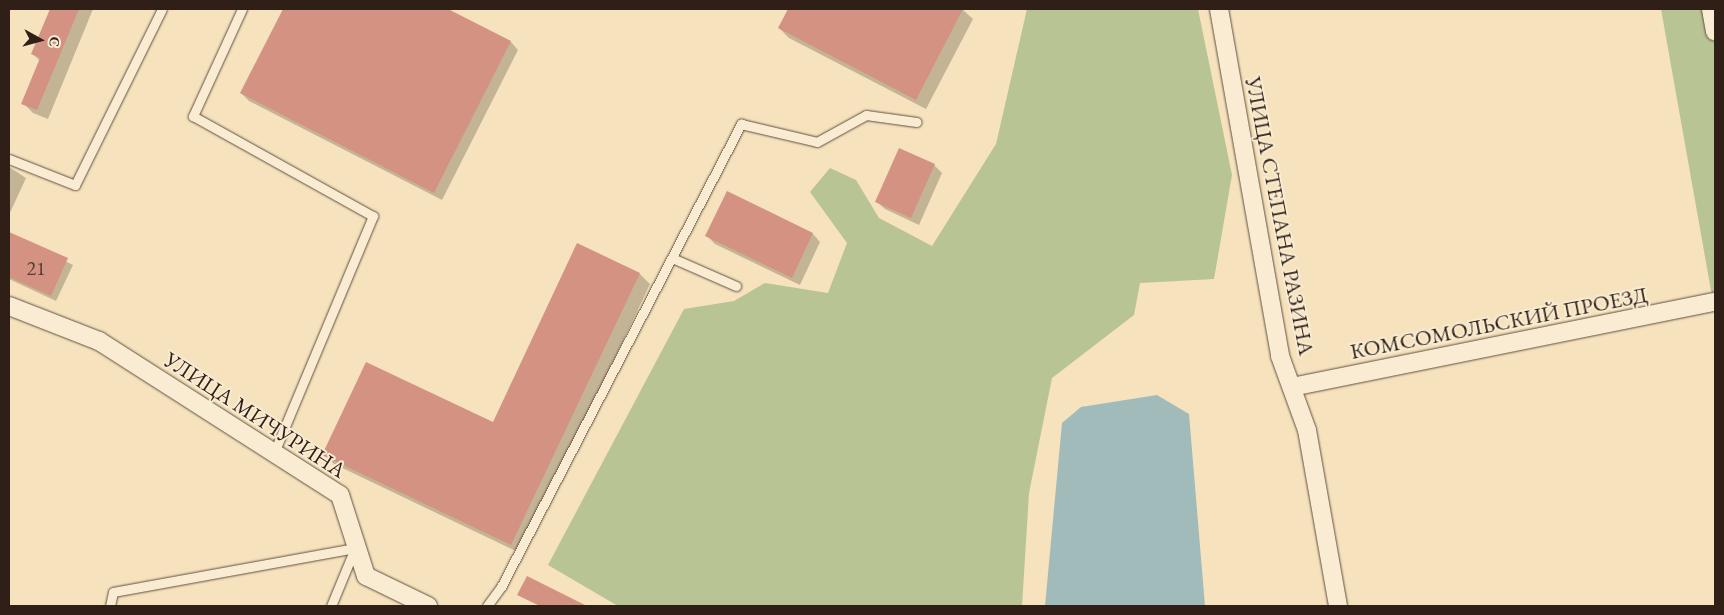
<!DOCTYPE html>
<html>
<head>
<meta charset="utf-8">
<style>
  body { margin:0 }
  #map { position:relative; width:1724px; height:615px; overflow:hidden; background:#f6e2bc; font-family:"EB Garamond",serif }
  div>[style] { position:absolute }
  .green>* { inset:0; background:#b8c494 }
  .water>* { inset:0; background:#a1bbbb }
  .shadow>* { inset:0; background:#0003 }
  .building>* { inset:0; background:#d49283 }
  .roads { filter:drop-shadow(0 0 1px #615040) drop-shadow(0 0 1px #615040) }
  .service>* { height:9px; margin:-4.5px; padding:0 4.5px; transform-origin:4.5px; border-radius:4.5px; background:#f9ecd3 }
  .minor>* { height:18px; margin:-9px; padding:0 9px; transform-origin:9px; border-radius:9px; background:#f9ecd3 }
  span { translate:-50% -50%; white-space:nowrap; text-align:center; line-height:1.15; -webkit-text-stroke:4px #f9ecd3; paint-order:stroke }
  .number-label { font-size:20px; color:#583c32 }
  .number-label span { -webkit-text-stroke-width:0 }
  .street-label { font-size:22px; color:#2f1f17 }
  .frame { position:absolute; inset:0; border:10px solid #2f1f17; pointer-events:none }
  .north { position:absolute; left:15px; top:15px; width:50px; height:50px; -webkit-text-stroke:4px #f9ecd3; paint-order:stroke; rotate:97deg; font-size:14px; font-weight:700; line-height:20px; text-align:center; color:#2f1f17 }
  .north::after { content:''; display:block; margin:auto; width:18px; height:22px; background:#2f1f17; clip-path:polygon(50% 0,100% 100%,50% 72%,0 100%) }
</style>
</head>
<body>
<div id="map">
  <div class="green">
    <i style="clip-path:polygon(1027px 9px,1198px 9px,1232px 175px,1214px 279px,1140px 283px,1134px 315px,1052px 378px,1029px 493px,1022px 606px,618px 606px,548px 565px,684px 309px,734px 301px,765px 283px,828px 293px,847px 243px,810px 192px,830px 168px,856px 180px,879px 218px,932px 246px,996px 144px)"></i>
    <i style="clip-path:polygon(1661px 9px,1715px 9px,1715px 313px)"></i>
  </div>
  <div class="water">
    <i style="clip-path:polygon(1157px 395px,1189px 414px,1205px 606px,1045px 606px,1062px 423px,1081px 407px)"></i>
  </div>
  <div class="shadow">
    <i style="clip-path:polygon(51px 9px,93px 9px,48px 119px,33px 113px,23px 103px,40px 61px,33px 54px)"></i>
    <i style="clip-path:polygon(284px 9px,446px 9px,511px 42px,518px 50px,442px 200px,249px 101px,241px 93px)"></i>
    <i style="clip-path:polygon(789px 9px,962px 9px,973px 19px,926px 109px,789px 38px,779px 28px)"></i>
    <i style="clip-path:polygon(934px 165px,942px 173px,919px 225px,885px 209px,877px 202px)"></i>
    <i style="clip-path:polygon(9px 167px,26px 178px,9px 215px)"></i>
    <i style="clip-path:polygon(9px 233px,73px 265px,56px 301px,9px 279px)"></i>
    <i style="clip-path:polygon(813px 234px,820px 242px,800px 285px,715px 244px,707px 236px)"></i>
    <i style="clip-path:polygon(578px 245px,640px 274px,650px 284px,522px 554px,334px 464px,324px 454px,493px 424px)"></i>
  </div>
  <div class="building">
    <i style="clip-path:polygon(50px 9px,79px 9px,37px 110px,21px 104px,40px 58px,31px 54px)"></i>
    <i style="clip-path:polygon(283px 9px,448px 9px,511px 41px,434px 193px,240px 93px)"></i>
    <i style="clip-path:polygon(788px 9px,963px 9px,916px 100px,778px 28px)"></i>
    <i style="clip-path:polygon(899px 148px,935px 164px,911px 218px,875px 202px)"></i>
    <i style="clip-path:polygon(727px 191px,813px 233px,792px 278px,705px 236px)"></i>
    <i style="clip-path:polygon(9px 232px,68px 258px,51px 296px,9px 277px)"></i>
    <i style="clip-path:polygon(577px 243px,640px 273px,511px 545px,322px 455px,366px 362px,493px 422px)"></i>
    <i style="clip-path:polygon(527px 576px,587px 606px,540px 606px,517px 595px)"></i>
  </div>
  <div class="roads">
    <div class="service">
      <i style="left:242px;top:9px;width:118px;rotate:114.6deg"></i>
      <i style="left:193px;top:116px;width:206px;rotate:29.1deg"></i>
      <i style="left:373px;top:216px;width:257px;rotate:112.7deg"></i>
      <i style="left:9px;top:159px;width:71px;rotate:21.5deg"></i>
      <i style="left:75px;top:185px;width:196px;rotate:-63.7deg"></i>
      <i style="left:672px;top:258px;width:70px;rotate:23.6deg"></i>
      <i style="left:110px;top:606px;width:14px;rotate:-78deg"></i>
      <i style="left:113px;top:592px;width:246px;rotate:-10.3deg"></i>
      <i style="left:331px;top:606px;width:63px;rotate:-67.5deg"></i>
      <i style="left:487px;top:606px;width:24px;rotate:-54deg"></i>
      <i style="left:501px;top:587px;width:522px;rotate:-62.6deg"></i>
      <i style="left:741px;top:124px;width:78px;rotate:13.3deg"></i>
      <i style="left:817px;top:142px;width:56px;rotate:-28.9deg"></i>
      <i style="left:866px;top:115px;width:51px;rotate:7.8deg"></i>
    </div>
    <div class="minor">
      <i style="left:1219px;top:9px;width:352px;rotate:80deg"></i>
      <i style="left:1280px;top:356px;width:79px;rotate:70deg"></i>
      <i style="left:1307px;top:430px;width:179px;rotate:80deg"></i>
      <i style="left:1711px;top:9px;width:23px;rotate:80deg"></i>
      <i style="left:9px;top:306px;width:97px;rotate:21.3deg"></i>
      <i style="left:99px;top:341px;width:286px;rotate:32.6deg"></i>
      <i style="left:340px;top:495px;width:85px;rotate:72.2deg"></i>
      <i style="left:366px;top:576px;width:69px;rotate:25.8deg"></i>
      <i style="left:1292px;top:387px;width:431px;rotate:-11.4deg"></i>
    </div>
  </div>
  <div class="number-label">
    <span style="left:36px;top:268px">21</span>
  </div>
  <div class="street-label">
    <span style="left:1280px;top:216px;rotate:79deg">УЛИЦА СТЕПАНА РАЗИНА</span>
    <span style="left:1499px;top:323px;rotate:-11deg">КОМСОМОЛЬСКИЙ ПРОЕЗД</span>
    <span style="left:255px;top:415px;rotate:33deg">УЛИЦА МИЧУРИНА</span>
  </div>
  <div class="frame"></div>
  <div class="north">С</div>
</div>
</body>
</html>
